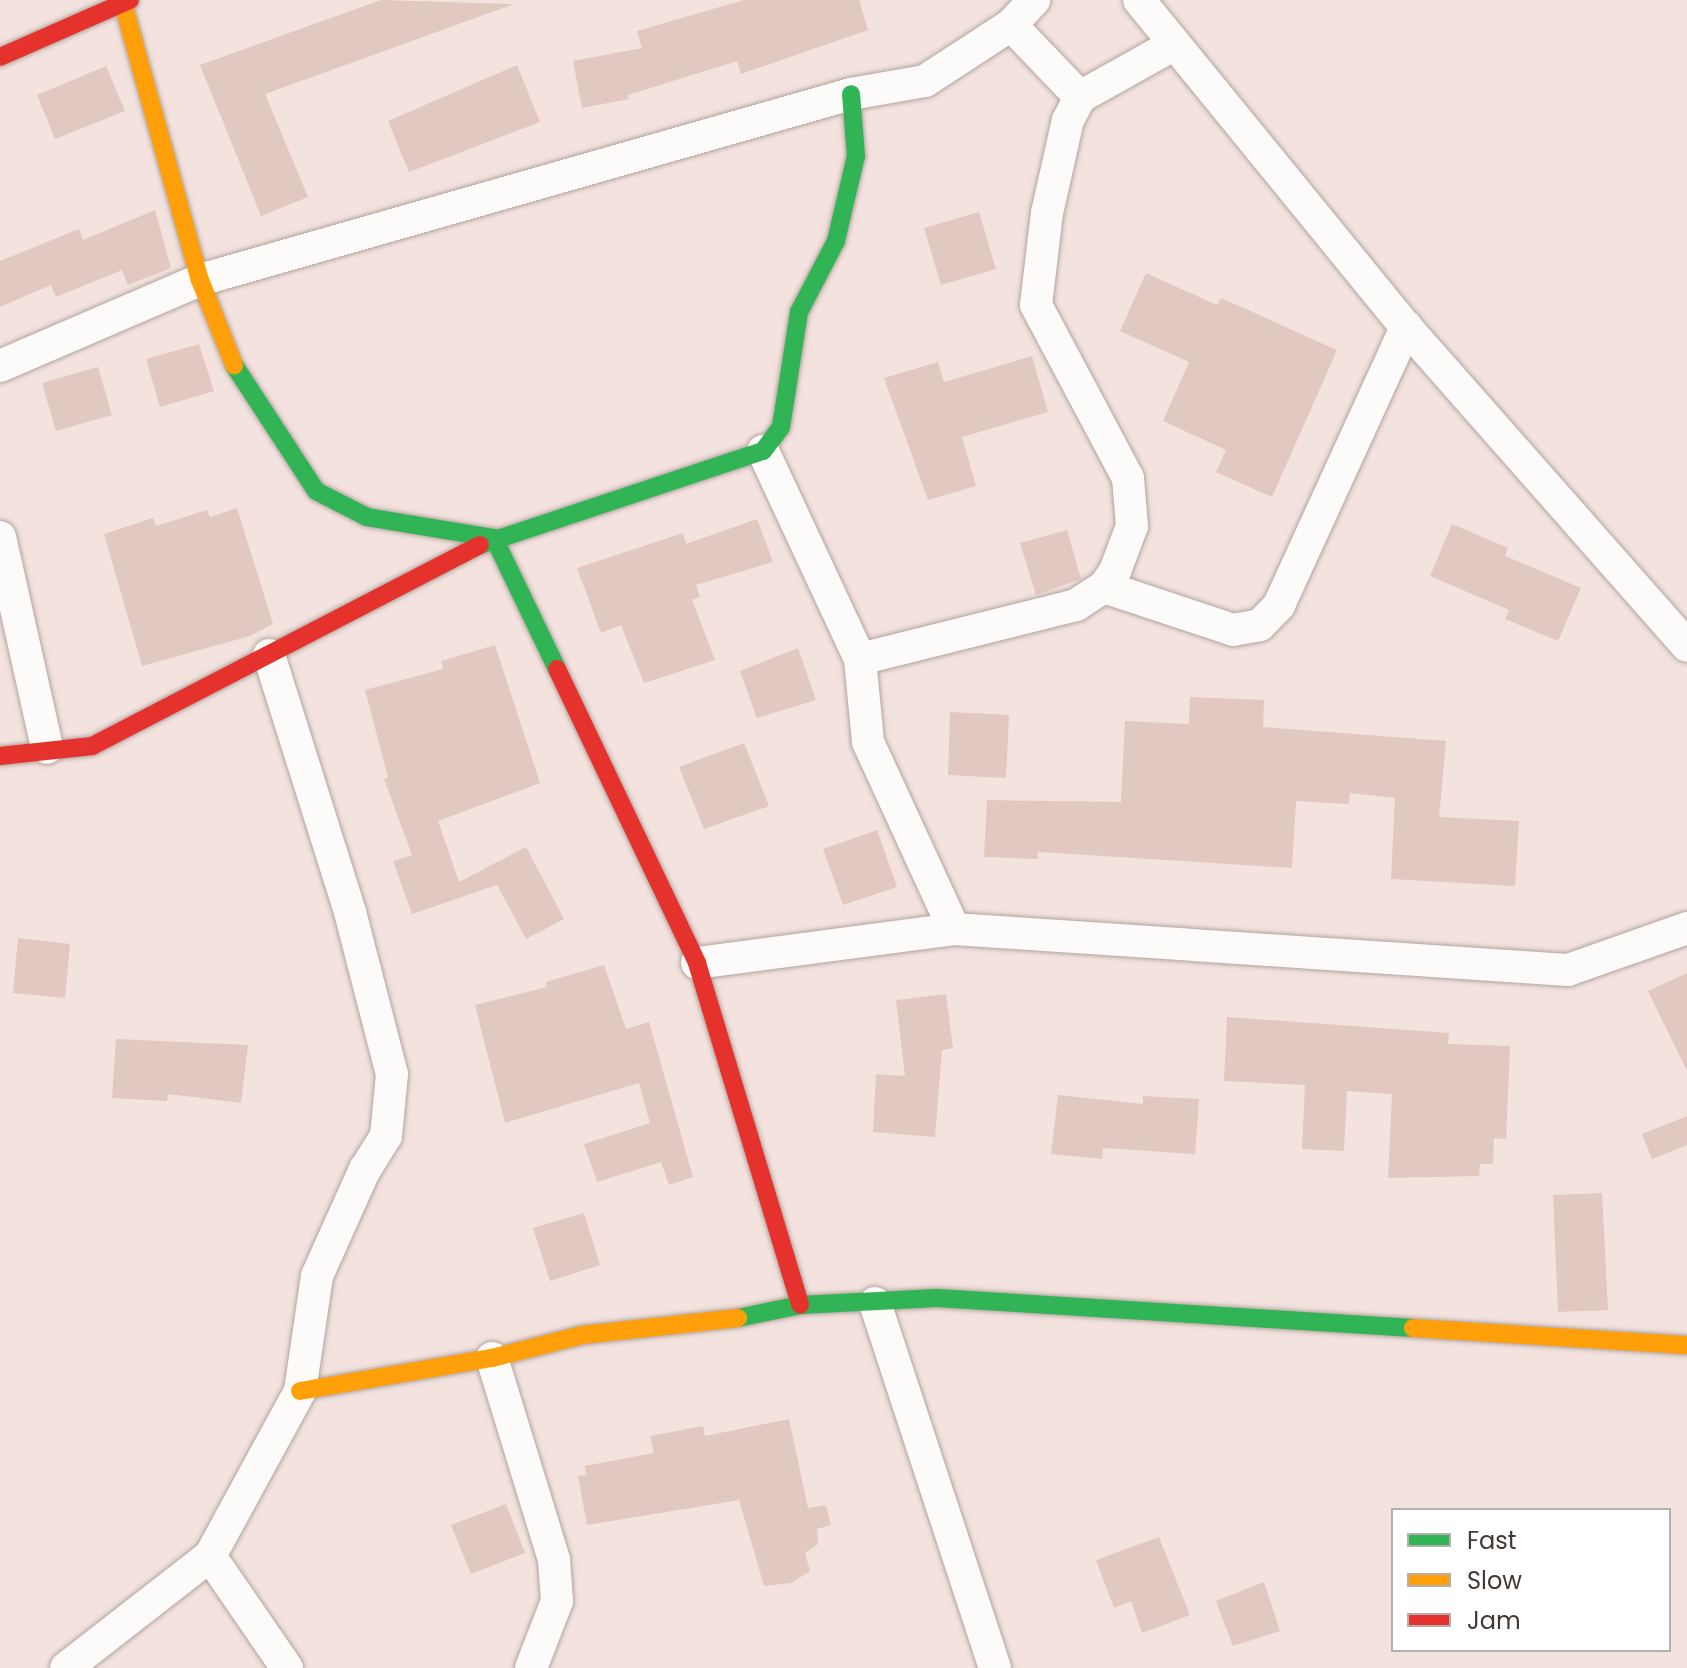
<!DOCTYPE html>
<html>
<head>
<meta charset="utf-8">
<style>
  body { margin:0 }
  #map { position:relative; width:1687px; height:1668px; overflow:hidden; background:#f3e2dd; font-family:Poppins,sans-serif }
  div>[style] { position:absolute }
  .building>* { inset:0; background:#e1c8c1 }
  .roads { filter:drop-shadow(0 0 2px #b2a4a0) drop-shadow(0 0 2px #b2a4a0) }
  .street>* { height:32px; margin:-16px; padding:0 16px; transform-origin:16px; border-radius:16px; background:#fdfbfa }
  .fast>* { height:18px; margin:-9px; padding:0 9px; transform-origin:9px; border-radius:9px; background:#30b455 }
  .slow>* { height:18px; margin:-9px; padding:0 9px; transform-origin:9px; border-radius:9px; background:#ff9f0a }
  .jam>* { height:18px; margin:-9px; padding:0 9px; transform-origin:9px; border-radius:9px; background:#e5322d }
  span { translate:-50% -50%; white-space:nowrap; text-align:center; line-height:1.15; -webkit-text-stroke:7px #fff; paint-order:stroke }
  .legend { position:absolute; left:1391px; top:1508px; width:280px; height:144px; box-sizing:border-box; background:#fff; border:2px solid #b5afae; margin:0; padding:10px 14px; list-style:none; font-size:24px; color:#453834 }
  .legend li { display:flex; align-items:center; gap:16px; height:40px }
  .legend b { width:40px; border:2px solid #b5afae }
</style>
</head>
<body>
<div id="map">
  <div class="building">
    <i style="clip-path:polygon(381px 0,514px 4px,265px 94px,308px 197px,261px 216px,200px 65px)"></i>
    <i style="clip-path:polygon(744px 0,859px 0,868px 30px,741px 74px,737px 61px,628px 95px,629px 99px,582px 108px,573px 61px,642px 48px,637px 31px)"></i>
    <i style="clip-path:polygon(517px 65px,540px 122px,409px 172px,388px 121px)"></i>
    <i style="clip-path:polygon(106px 66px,125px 111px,55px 139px,37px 95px)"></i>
    <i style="clip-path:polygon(155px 210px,171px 268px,128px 285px,122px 270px,56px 297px,51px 285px,0 307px,0 261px,79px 229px,83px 240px)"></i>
    <i style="clip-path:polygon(979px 212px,996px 269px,941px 285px,924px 228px)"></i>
    <i style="clip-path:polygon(1146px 273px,1217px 305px,1221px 298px,1337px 350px,1272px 497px,1216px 472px,1226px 450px,1163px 421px,1189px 362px,1120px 331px)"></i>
    <i style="clip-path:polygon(199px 344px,214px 391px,160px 407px,146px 359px)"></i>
    <i style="clip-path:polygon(1032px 356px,1048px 412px,962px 437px,976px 486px,928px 500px,884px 378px,938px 362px,944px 382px)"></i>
    <i style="clip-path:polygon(98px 367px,112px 415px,56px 431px,42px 383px)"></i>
    <i style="clip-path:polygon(237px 508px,273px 624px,250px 636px,142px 666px,104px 534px,153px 518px,156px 526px,207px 510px,210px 517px)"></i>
    <i style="clip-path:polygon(757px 519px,773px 562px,696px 585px,700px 597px,692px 600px,715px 660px,644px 683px,621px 625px,601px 633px,577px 568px,683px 533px,686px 544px)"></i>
    <i style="clip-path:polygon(1452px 524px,1508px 548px,1505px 556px,1581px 588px,1558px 641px,1505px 619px,1509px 610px,1430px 576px)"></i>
    <i style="clip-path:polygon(1067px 530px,1081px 579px,1036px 595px,1020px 543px)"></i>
    <i style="clip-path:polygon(495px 645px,540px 783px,438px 821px,459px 882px,526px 847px,564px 919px,526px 939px,497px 885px,412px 914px,393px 861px,412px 855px,384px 779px,388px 777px,365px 690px,443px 669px,441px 661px)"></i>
    <i style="clip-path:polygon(798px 648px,816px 700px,757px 718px,740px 671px)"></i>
    <i style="clip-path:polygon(1190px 697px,1264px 700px,1263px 727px,1446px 741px,1439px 817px,1519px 821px,1515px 886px,1391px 879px,1395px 798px,1350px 793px,1349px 804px,1296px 801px,1292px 868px,1038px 852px,1038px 859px,984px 857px,987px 800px,1121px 802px,1125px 721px,1189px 724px)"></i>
    <i style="clip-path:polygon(950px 712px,1009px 715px,1006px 778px,948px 775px)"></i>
    <i style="clip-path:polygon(744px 743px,769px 806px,704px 829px,679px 767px)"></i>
    <i style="clip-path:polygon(877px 830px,897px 887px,843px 905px,823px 849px)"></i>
    <i style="clip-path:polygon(18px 938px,70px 944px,65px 998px,13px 993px)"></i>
    <i style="clip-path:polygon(604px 965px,626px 1029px,649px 1022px,693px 1177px,669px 1185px,661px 1162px,597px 1182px,584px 1144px,650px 1123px,639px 1083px,505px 1123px,475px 1005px,547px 987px,546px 982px)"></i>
    <i style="clip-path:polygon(1687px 973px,1687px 1071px,1648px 991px)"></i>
    <i style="clip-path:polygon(946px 994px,953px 1048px,942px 1050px,935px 1137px,873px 1132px,876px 1074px,905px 1076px,896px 1000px)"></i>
    <i style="clip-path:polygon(1227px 1017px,1449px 1033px,1448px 1044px,1510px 1046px,1506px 1139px,1494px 1138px,1493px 1164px,1480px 1164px,1479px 1176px,1388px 1178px,1392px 1094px,1347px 1091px,1344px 1151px,1302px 1149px,1305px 1085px,1224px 1081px)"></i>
    <i style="clip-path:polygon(116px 1039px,248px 1045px,241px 1103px,168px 1094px,167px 1101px,112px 1098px)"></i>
    <i style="clip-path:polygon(1058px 1095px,1143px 1104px,1143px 1096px,1199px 1099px,1195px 1154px,1103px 1148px,1102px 1159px,1051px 1154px)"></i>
    <i style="clip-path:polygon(1687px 1116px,1687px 1145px,1652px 1159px,1642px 1134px)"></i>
    <i style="clip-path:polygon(1602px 1193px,1608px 1310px,1558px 1312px,1553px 1195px)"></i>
    <i style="clip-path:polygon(584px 1213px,600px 1265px,550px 1281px,533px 1228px)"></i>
    <i style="clip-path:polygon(789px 1419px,808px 1508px,826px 1505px,831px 1525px,817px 1529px,818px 1544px,805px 1553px,810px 1571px,791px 1583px,764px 1586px,739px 1500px,587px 1525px,578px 1476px,586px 1475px,585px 1466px,654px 1453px,650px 1436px,703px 1426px,705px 1436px)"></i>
    <i style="clip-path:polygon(506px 1504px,525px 1553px,471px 1574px,451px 1525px)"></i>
    <i style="clip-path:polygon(1159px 1537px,1190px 1615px,1142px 1633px,1131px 1601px,1114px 1608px,1096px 1560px)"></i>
    <i style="clip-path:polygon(1264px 1582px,1280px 1631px,1233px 1646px,1216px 1601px)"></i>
  </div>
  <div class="roads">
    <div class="street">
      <i style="left:1139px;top:0;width:422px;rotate:50.8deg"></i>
      <i style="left:1406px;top:327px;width:425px;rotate:48.6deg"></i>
      <i style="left:1011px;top:25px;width:100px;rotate:46.2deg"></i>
      <i style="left:0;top:366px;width:218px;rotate:-23.3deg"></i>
      <i style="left:200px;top:280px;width:677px;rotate:-15.95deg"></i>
      <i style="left:851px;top:94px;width:75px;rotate:-10deg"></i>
      <i style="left:925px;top:81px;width:103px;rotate:-33.1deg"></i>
      <i style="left:1011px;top:25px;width:34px;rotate:-47deg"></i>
      <i style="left:763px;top:451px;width:230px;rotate:65deg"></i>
      <i style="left:0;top:537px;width:216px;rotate:77.4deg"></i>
      <i style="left:1104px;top:587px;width:136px;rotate:18.4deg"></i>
      <i style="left:1233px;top:630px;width:27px;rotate:-10deg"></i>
      <i style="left:1260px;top:625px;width:28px;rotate:-46deg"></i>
      <i style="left:1279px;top:605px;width:306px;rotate:-65.4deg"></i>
      <i style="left:269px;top:655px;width:269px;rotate:72.5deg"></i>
      <i style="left:350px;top:912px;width:167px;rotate:75.5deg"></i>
      <i style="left:392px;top:1074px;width:62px;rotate:95.5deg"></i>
      <i style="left:386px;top:1136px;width:39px;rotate:122deg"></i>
      <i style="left:365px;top:1169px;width:117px;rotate:114.2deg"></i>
      <i style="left:317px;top:1276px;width:116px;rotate:98.4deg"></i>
      <i style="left:300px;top:1391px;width:188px;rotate:118.6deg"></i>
      <i style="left:210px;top:1556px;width:136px;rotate:55.5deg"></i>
      <i style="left:954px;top:929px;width:206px;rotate:-114.7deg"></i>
      <i style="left:868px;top:742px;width:83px;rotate:-95.5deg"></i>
      <i style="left:860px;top:659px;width:223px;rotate:-14deg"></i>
      <i style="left:1076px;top:605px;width:33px;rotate:-33deg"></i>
      <i style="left:1104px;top:587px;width:19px;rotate:-55deg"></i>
      <i style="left:1115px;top:571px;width:48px;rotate:-69.3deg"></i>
      <i style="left:1132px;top:526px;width:48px;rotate:-94.8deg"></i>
      <i style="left:1128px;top:478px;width:196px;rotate:-118deg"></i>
      <i style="left:1036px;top:305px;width:93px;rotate:-83.2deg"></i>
      <i style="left:1047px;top:213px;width:95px;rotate:-77.3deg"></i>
      <i style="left:1068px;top:120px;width:26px;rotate:-62deg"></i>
      <i style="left:1080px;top:97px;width:107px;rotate:-29.2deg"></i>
      <i style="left:697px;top:963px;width:259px;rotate:-7.5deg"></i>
      <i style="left:954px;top:929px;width:615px;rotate:3.82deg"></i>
      <i style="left:1568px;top:970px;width:126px;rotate:-19.4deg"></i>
      <i style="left:875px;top:1303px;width:384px;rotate:71.8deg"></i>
      <i style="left:492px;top:1358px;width:211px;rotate:72.9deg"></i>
      <i style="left:554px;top:1560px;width:41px;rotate:85.8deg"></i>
      <i style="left:557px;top:1601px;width:72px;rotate:111.2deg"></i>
      <i style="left:66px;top:1668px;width:182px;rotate:-37.9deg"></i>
    </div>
    <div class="fast">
      <i style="left:234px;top:365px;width:150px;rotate:56.9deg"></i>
      <i style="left:316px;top:491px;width:57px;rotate:27deg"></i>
      <i style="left:367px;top:517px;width:129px;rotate:9.4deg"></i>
      <i style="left:494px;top:538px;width:145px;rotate:64.3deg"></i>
      <i style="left:480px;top:545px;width:298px;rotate:-18.4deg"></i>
      <i style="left:763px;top:451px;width:30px;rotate:-53deg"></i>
      <i style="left:781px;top:427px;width:116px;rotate:-81.1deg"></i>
      <i style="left:799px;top:312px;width:80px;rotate:-62.5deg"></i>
      <i style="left:836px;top:241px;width:87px;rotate:-76.8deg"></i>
      <i style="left:856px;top:156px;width:62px;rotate:-94.6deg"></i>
      <i style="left:738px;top:1318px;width:63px;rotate:-11.8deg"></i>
      <i style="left:800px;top:1305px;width:137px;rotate:-2.9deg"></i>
      <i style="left:937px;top:1298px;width:477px;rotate:3.6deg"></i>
    </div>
    <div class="slow">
      <i style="left:123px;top:3px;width:288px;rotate:74.5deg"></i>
      <i style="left:200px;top:280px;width:92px;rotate:68.2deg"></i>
      <i style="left:1413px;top:1328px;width:275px;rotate:3.6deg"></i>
      <i style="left:300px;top:1391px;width:195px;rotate:-9.8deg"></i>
      <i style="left:492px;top:1358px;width:93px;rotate:-14.3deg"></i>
      <i style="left:582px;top:1335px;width:157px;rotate:-6.2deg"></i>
    </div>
    <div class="jam">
      <i style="left:0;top:57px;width:142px;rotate:-23.7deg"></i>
      <i style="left:557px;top:669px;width:326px;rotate:64.5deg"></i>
      <i style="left:697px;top:963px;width:357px;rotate:73.2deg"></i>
      <i style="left:0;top:756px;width:93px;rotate:-6.2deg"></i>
      <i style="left:92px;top:746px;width:437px;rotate:-27.4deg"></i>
    </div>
  </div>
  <ul class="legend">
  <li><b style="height:10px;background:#30b455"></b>Fast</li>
  <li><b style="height:10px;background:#ff9f0a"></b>Slow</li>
  <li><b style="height:10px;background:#e5322d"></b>Jam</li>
  </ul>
</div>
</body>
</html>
